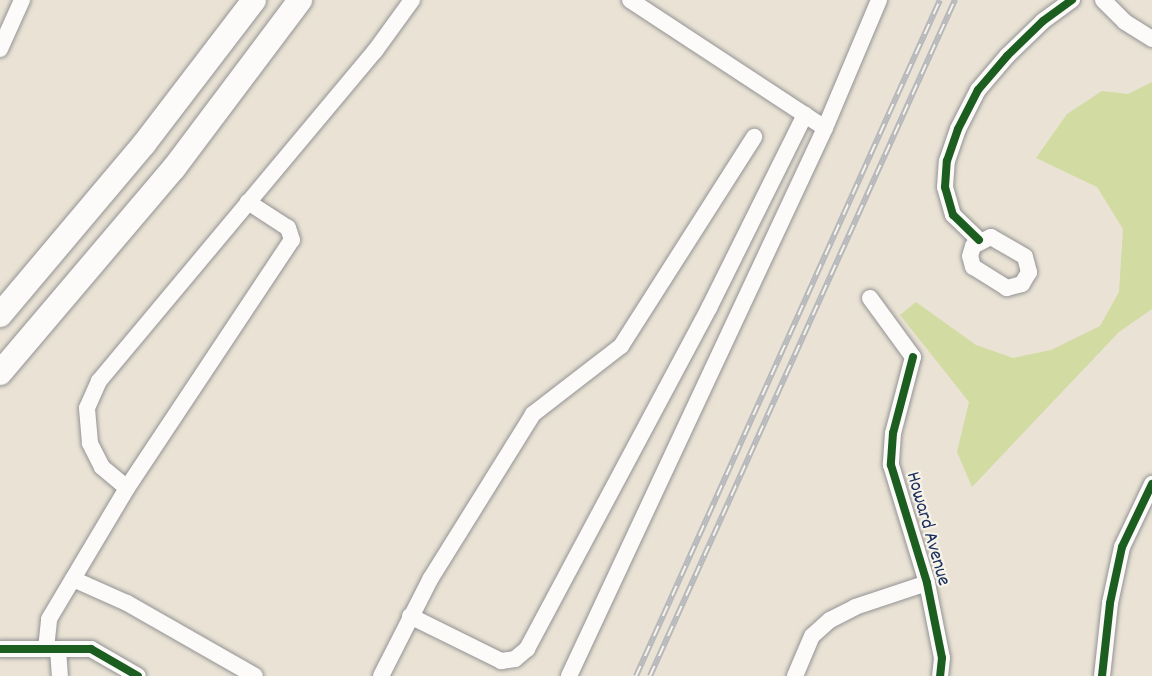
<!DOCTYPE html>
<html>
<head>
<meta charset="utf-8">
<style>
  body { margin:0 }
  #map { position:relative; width:1152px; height:676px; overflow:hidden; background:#eae3d5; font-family:Dekko,sans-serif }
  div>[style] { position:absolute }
  .green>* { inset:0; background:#d1dba2 }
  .roads { filter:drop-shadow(0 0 2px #939394) drop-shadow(0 0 2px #939394) }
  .minor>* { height:16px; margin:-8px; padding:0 8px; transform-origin:8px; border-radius:8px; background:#fcfbf9 }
  .highway>* { height:24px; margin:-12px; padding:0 12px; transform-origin:12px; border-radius:12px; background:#fcfbf9 }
  .rail>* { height:6px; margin-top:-3px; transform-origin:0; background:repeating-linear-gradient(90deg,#f7f3e8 0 11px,#b6b8bb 0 22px); box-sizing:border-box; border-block:2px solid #b6b8bb }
  .cycleway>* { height:8px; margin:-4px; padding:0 4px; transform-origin:4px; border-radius:4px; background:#1b5e20 }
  span { translate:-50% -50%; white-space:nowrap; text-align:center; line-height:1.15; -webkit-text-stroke:4.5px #f7f3e8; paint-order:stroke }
  .street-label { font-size:20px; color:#1b2f5e }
</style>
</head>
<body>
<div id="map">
  <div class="green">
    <i style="clip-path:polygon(1152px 82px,1152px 309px,1119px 332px,972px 487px,957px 452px,969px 402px,900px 315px,916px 302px,976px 345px,1013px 358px,1051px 350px,1100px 326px,1119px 292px,1123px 229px,1097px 187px,1036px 158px,1067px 114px,1102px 91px,1128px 94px)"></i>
  </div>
  <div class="roads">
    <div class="minor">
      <i style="left:630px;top:0;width:233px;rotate:33.3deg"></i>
      <i style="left:825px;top:128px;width:139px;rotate:-67.1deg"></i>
      <i style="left:1103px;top:0;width:31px;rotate:45deg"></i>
      <i style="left:1125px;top:22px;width:32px;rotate:32deg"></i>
      <i style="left:0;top:49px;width:54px;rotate:-65.8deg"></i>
      <i style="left:991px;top:237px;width:39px;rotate:30deg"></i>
      <i style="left:1025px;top:257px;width:16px;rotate:75deg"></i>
      <i style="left:1029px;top:272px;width:14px;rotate:120deg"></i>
      <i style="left:1022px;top:284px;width:16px;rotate:165deg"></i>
      <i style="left:1007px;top:288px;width:40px;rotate:-148deg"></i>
      <i style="left:973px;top:267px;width:11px;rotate:-105deg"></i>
      <i style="left:970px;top:256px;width:10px;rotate:-73deg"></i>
      <i style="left:973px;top:246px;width:20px;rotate:-27deg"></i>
      <i style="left:979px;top:240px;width:36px;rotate:-136deg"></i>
      <i style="left:953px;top:215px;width:29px;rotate:-106deg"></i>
      <i style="left:945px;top:187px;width:26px;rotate:-86deg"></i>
      <i style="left:947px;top:161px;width:34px;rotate:-71deg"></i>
      <i style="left:958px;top:129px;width:44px;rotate:-62.9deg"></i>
      <i style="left:978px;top:90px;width:45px;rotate:-49.5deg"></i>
      <i style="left:1007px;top:56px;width:50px;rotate:-44.2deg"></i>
      <i style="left:1043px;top:21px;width:36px;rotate:-36deg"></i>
      <i style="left:870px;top:298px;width:73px;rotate:53.9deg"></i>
      <i style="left:913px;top:357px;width:79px;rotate:104.7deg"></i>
      <i style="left:893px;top:433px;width:32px;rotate:94deg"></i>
      <i style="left:891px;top:465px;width:123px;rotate:73deg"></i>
      <i style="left:927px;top:583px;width:76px;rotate:78.7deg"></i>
      <i style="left:942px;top:658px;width:18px;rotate:96deg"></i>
      <i style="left:127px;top:488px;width:33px;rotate:-140deg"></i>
      <i style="left:102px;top:467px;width:27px;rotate:-117deg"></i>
      <i style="left:90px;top:443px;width:35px;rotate:-95deg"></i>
      <i style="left:87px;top:408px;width:30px;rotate:-66deg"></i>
      <i style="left:99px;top:381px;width:430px;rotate:-50.1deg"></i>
      <i style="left:375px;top:51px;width:63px;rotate:-54deg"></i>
      <i style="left:73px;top:579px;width:59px;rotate:24deg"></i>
      <i style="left:127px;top:603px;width:147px;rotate:29.7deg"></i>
      <i style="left:410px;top:616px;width:102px;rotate:26.3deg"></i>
      <i style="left:501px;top:661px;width:14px;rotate:-8deg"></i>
      <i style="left:515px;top:659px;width:16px;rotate:-40deg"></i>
      <i style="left:527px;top:649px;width:387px;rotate:-61.9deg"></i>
      <i style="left:709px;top:308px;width:216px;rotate:-63.6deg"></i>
      <i style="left:0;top:649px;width:91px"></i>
      <i style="left:91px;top:649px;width:54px;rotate:29.9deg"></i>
      <i style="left:46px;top:649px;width:30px;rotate:-84deg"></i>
      <i style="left:49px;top:619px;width:152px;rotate:-59.2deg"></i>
      <i style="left:127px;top:488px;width:298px;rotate:-56.4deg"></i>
      <i style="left:292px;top:240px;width:13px;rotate:-108deg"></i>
      <i style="left:288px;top:228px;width:48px;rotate:-147deg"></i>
      <i style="left:58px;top:649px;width:27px;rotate:86deg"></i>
      <i style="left:381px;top:676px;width:110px;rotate:-63deg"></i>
      <i style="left:431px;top:578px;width:193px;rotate:-58.1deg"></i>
      <i style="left:533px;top:414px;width:111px;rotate:-37.7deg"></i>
      <i style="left:621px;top:346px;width:248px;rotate:-57.5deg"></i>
      <i style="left:569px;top:676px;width:605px;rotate:-64.96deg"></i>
      <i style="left:795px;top:676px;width:43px;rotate:-67deg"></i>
      <i style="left:812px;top:636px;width:24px;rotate:-42deg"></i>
      <i style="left:830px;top:620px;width:28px;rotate:-27deg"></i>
      <i style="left:855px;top:607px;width:76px;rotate:-18.4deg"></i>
      <i style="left:1102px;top:676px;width:73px;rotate:-83.7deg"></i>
      <i style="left:1110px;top:603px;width:57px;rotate:-77.9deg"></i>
      <i style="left:1122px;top:547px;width:70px;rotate:-64.5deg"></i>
    </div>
    <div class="highway">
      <i style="left:0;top:315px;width:224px;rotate:-49.9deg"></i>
      <i style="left:144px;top:144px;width:181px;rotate:-52.6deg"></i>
      <i style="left:0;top:373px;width:269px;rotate:-49.7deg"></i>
      <i style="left:174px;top:168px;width:210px;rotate:-53.1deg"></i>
    </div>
  </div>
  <div class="rail">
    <i style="left:636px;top:676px;width:741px;rotate:-65.79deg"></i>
    <i style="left:650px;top:676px;width:742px;rotate:-65.72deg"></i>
  </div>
  <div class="cycleway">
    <i style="left:979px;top:240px;width:36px;rotate:-136deg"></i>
    <i style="left:953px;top:215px;width:29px;rotate:-106deg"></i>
    <i style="left:945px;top:187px;width:26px;rotate:-86deg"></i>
    <i style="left:947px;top:161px;width:34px;rotate:-71deg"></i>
    <i style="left:958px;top:129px;width:44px;rotate:-62.9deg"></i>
    <i style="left:978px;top:90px;width:45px;rotate:-49.5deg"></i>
    <i style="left:1007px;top:56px;width:50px;rotate:-44.2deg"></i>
    <i style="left:1043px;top:21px;width:36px;rotate:-36deg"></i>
    <i style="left:913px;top:357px;width:79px;rotate:104.7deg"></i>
    <i style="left:893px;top:433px;width:32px;rotate:94deg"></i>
    <i style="left:891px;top:465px;width:123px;rotate:73deg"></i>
    <i style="left:927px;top:583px;width:76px;rotate:78.7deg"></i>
    <i style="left:942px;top:658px;width:18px;rotate:96deg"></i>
    <i style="left:0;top:649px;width:91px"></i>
    <i style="left:91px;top:649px;width:54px;rotate:29.9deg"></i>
    <i style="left:1102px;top:676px;width:73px;rotate:-83.7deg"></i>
    <i style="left:1110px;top:603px;width:57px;rotate:-77.9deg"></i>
    <i style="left:1122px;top:547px;width:70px;rotate:-64.5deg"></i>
  </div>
  <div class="street-label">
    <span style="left:927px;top:529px;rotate:74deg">Howard Avenue</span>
  </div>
</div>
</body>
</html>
